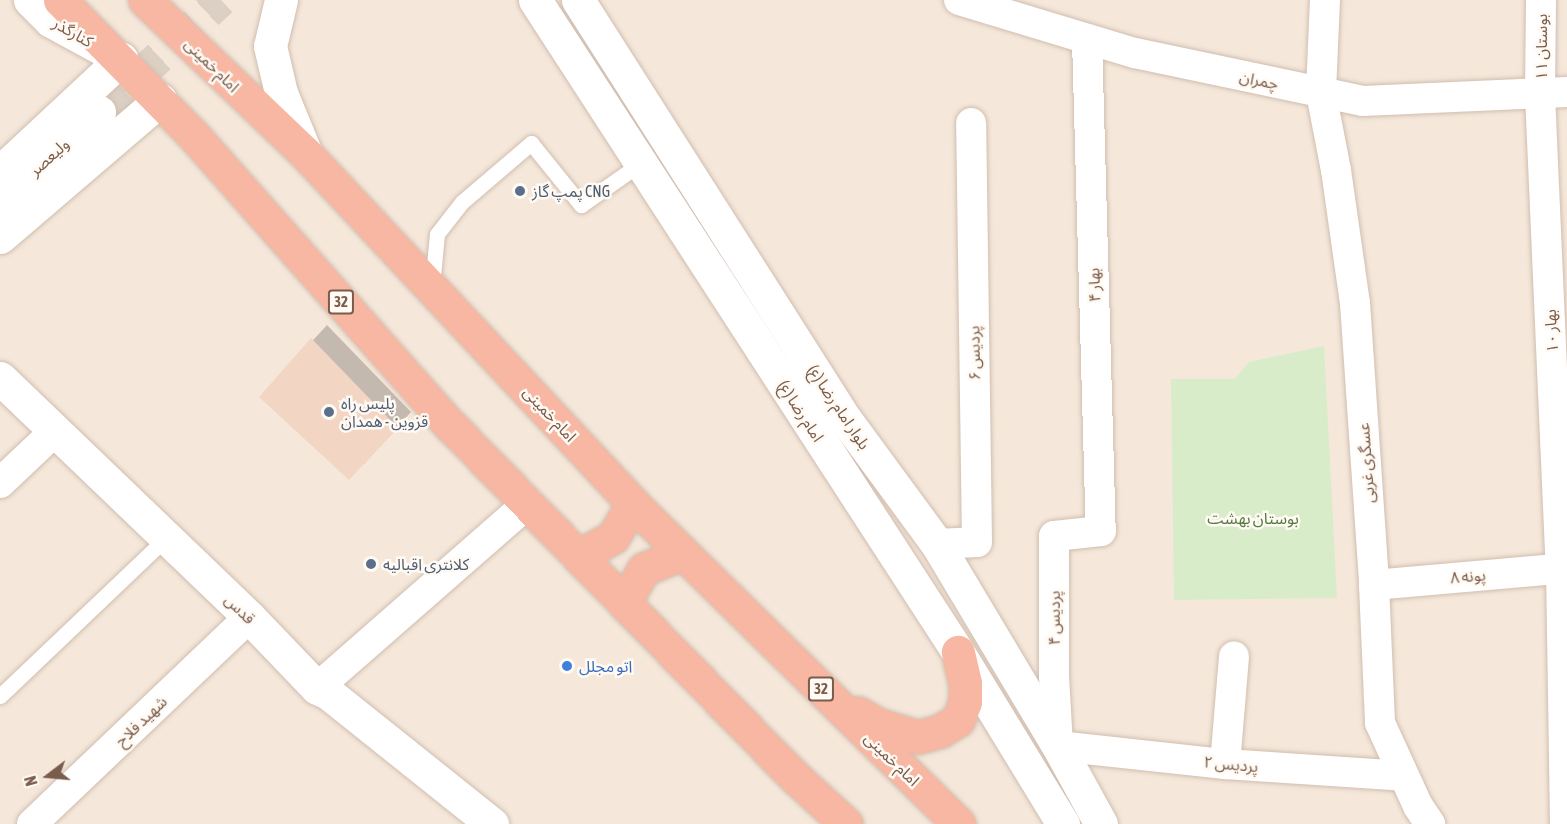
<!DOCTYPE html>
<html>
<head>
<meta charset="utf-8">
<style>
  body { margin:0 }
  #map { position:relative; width:1567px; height:824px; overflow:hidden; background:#fdf6ec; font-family:"Asap Condensed","Noto Sans Arabic",sans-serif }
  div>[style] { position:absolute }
  .residential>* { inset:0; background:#f5e8da }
  .green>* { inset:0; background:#d8ecc9 }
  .shadow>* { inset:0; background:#0003 }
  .building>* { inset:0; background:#f3d5c3 }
  .secondary-tunnel>* { height:33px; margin-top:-16.5px; transform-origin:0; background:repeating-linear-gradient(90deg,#dcd0c4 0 33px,transparent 0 49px) }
  .roads { filter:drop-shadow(0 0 2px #d1beb0) drop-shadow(0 0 2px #d1beb0) }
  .lane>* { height:15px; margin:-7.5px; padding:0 7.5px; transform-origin:7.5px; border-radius:7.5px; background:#fff }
  .street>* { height:30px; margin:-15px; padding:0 15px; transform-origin:15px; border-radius:15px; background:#fff }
  .secondary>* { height:33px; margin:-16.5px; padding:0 16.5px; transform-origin:16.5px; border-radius:16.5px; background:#fff }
  .highway>* { height:33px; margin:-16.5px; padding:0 16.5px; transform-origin:16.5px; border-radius:16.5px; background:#f7b7a3 }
  .dots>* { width:16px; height:16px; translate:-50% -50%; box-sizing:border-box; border:3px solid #fffaf3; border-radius:50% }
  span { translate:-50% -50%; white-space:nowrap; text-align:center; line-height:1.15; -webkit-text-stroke:5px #fffaf3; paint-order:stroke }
  .shield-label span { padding:2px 4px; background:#fffaf3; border:2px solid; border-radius:4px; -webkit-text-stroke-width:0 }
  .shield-label { font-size:15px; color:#7a5c4d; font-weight:700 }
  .street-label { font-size:16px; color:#7a5c4d }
  .service-label { font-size:16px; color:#4e5e75 }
  .left { translate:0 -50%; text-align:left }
  .park-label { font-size:16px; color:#537a41 }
  .shop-label { font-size:16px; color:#366cbe }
  .north { position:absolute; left:18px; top:746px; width:60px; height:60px; -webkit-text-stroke:4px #fffaf3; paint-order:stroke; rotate:254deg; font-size:16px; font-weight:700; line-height:24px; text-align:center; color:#7a5c4d }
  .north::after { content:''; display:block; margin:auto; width:21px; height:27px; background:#7a5c4d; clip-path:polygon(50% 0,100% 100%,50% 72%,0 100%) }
</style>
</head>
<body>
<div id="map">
  <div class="residential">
    <i style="clip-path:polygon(0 0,1567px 0,1567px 824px,0 824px)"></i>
  </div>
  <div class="green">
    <i style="clip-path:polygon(1324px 346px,1337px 598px,1174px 600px,1171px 379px,1235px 379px,1249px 362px)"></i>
  </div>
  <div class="shadow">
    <i style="clip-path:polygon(327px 325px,411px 412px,364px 464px,261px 397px)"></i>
  </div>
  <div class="building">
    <i style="clip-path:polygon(311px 338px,398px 428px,349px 480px,259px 397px)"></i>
  </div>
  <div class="secondary-tunnel">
    <i style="left:99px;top:112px;width:166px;rotate:-42.6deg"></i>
  </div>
  <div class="roads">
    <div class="lane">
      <i style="left:432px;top:286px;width:52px;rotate:-84.5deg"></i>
      <i style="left:437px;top:234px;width:41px;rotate:-52deg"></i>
      <i style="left:462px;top:202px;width:91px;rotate:-40.5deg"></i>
      <i style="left:531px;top:143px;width:80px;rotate:51.1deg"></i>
      <i style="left:581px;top:205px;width:73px;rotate:-35deg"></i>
      <i style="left:0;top:696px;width:229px;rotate:-43.6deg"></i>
    </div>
    <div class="street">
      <i style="left:959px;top:0;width:184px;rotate:16.8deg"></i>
      <i style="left:1135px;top:53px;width:233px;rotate:11.9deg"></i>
      <i style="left:1363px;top:101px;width:204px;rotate:-2.5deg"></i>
      <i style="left:1325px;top:0;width:93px;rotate:92.5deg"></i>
      <i style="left:1321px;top:93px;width:78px;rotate:79deg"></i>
      <i style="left:1336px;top:170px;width:134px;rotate:81.9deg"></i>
      <i style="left:1355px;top:303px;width:283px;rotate:86.1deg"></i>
      <i style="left:1374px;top:585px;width:138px;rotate:87.5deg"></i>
      <i style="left:1380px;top:723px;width:91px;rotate:65.4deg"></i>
      <i style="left:1418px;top:806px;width:22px;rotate:56deg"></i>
      <i style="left:1541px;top:0;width:94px;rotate:90.6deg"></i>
      <i style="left:1540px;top:94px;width:474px;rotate:87.5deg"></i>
      <i style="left:1561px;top:568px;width:256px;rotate:89.1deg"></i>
      <i style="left:1087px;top:39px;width:492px;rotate:88.4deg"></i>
      <i style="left:1101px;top:531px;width:47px;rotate:173.9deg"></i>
      <i style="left:1054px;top:536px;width:140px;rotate:90deg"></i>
      <i style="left:1054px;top:676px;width:70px;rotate:86.7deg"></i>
      <i style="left:1058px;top:746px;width:168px;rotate:6.2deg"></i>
      <i style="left:1225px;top:764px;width:179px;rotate:3.8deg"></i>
      <i style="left:0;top:483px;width:76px;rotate:-43.4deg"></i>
      <i style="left:937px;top:544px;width:40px;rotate:-2.9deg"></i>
      <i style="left:977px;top:542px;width:419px;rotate:-90.8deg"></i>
      <i style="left:1374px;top:585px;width:194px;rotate:-5deg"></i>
      <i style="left:317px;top:688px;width:281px;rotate:-41.2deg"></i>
      <i style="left:1225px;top:764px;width:108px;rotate:-85.2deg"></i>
      <i style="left:32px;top:824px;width:300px;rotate:-43.6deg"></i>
    </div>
    <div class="secondary">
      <i style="left:281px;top:0;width:47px;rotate:103.4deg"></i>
      <i style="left:270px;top:46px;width:48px;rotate:76.8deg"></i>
      <i style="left:281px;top:93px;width:66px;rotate:67.7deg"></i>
      <i style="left:535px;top:0;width:777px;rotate:57.03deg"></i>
      <i style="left:958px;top:652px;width:202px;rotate:58.6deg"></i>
      <i style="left:578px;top:0;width:488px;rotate:57.5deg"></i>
      <i style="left:840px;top:412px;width:164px;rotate:53.7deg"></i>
      <i style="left:937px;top:544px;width:235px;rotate:59.1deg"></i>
      <i style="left:1058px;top:746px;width:89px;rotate:61.1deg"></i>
      <i style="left:0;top:172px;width:166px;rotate:-43deg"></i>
      <i style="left:121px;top:59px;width:80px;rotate:-151.5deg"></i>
      <i style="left:51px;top:21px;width:30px;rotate:-135deg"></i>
      <i style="left:0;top:202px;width:134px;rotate:-42.3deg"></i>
      <i style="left:0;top:237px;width:211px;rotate:-40.6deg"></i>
      <i style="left:0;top:378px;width:345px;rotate:43.8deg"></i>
      <i style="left:249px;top:617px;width:98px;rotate:46.2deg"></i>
      <i style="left:317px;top:688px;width:12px;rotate:24deg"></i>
      <i style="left:328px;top:693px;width:210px;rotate:38.6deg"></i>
    </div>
    <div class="highway">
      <i style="left:60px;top:0;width:191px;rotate:45.4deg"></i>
      <i style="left:194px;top:136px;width:387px;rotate:48.5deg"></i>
      <i style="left:451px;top:426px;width:493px;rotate:45.6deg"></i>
      <i style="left:796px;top:778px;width:68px;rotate:42.6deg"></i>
      <i style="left:145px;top:0;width:223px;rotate:43.7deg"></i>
      <i style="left:306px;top:154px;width:479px;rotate:46.9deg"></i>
      <i style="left:633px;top:504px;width:457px;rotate:44.5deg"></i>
      <i style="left:579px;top:556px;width:39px;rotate:-29deg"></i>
      <i style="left:613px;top:537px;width:39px;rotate:-59deg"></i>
      <i style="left:624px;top:603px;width:39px;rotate:-60deg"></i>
      <i style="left:644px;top:569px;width:42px;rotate:-22.3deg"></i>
      <i style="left:858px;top:713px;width:24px;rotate:30deg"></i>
      <i style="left:879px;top:725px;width:41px;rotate:17.1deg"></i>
      <i style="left:918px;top:737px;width:23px;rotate:-15deg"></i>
      <i style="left:940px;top:731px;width:21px;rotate:-31deg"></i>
      <i style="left:958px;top:720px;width:19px;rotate:-69deg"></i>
      <i style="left:965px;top:702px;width:19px;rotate:-90deg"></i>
      <i style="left:965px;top:683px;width:32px;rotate:-103deg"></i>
    </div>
  </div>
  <div class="dots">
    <i style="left:520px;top:191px;background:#5c6f8a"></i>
    <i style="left:329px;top:412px;background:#5c6f8a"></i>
    <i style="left:371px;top:564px;background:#5c6f8a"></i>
    <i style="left:567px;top:666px;background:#3f7fe0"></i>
  </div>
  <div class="shield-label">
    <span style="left:341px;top:302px">32</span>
    <span style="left:821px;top:689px">32</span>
  </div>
  <div class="street-label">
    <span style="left:73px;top:32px;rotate:30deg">کنارگذر</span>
    <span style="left:1541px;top:47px;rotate:-90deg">بوستان ۱۱</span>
    <span style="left:212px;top:65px;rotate:44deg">امام خمینی</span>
    <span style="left:1259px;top:80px;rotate:12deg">چمران</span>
    <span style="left:49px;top:157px;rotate:-42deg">ولیعصر</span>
    <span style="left:1094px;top:285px;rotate:-92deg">بهار ۴</span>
    <span style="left:1551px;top:331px;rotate:-93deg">بهار ۱۰</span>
    <span style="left:974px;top:353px;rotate:-91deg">پردیس ۶</span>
    <span style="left:839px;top:407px;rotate:56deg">بلوار امام رضا (ع)</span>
    <span style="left:801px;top:411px;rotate:57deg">امام رضا (ع)</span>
    <span style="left:550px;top:414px;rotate:47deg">امام خمینی</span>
    <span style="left:1366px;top:463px;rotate:-94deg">عسگری غربی</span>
    <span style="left:1468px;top:576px;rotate:-5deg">پونه ۸</span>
    <span style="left:240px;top:609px;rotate:44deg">قدس</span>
    <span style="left:1054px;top:618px;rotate:-90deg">پردیس ۴</span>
    <span style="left:141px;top:721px;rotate:-44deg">شهید فلاح</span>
    <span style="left:892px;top:759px;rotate:44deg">امام خمینی</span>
    <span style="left:1231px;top:764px;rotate:5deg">پردیس ۲</span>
  </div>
  <div class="service-label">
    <span class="left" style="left:532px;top:191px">پمپ گاز CNG</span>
    <span class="left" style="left:341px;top:412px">پلیس راه<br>قزوین - همدان</span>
    <span class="left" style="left:383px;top:564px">کلانتری اقبالیه</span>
  </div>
  <div class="park-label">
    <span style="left:1253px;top:518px">بوستان بهشت</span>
  </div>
  <div class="shop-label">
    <span class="left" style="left:579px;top:666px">اتو مجلل</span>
  </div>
  <div class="north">N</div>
</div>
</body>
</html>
